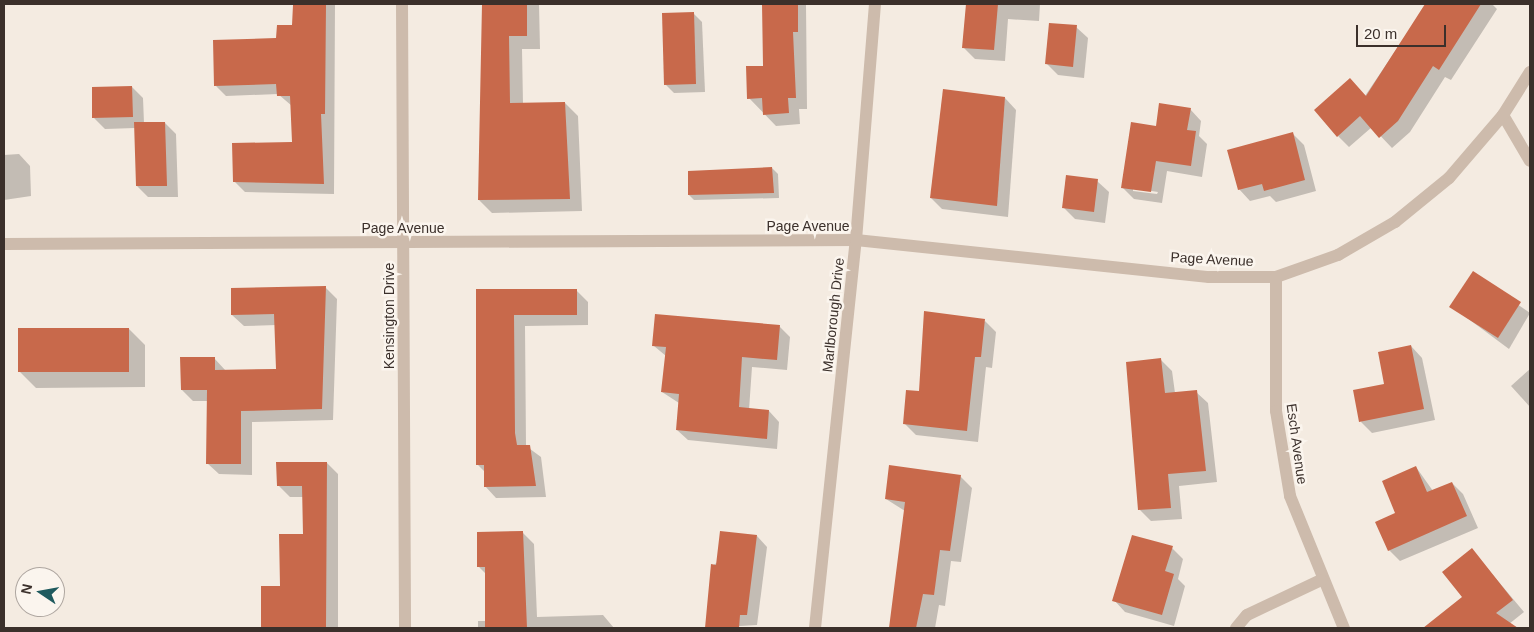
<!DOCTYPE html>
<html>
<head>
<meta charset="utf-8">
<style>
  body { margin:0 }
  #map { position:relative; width:1534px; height:632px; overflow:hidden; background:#f4ebe1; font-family:Helvetica,sans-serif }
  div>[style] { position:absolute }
  .shadow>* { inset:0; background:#0003 }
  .building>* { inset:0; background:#c8694b }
  .minor>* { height:12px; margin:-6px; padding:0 6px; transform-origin:6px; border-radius:6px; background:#cdbbac }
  span { translate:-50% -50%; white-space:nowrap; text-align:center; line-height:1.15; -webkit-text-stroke:5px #fbf5ee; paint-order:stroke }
  .street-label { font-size:14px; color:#3b302b }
  .frame { position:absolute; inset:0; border:5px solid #3b302b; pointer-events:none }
  .north { position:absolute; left:15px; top:567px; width:50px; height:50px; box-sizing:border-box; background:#fbf5ee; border:1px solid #aea6a0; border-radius:50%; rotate:282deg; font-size:14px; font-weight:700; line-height:20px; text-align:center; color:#3b302b }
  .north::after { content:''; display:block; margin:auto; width:18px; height:22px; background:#1f5a5e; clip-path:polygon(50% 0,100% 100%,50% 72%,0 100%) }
  .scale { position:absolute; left:1356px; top:25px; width:90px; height:22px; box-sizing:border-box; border:2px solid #3b302b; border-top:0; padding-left:6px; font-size:15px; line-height:18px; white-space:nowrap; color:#3b302b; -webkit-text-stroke:4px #fbf5ee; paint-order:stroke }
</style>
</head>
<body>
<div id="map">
  <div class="shadow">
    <i style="clip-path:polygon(294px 4px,335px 4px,334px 194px,245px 192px,234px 181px,293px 143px,292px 106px,278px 94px,226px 96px,216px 86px,294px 27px)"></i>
    <i style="clip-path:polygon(483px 4px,539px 4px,540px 49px,522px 49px,523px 104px,565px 103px,578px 116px,582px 211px,492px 213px,479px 200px)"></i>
    <i style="clip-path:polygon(764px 4px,806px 4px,807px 109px,799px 109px,800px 124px,776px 126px,749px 98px,764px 67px)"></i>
    <i style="clip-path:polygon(969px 4px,1040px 4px,1039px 21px,1008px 19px,1005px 61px,975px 59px,963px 47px)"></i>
    <i style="clip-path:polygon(1427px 4px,1492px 4px,1497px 9px,1451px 80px,1445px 77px,1410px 132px,1392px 148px,1372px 127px,1349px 147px,1338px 136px)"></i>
    <i style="clip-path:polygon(693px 13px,702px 22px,705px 92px,674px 93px,665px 84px)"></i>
    <i style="clip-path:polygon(1076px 27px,1088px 38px,1084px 78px,1058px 75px,1046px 63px)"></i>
    <i style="clip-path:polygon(132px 87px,143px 98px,144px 123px,165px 123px,176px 134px,178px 197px,148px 197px,137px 186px,135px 128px,105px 129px,94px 118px)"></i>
    <i style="clip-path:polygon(1005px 98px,1016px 110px,1008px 217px,942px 209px,931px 198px)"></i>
    <i style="clip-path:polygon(evenodd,1190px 109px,1201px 121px,1199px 136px,1207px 144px,1202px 177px,1167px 171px,1162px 203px,1134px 199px,1122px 187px,1190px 109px,1133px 188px,1158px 192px,1157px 194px,1133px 191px,1133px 188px)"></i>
    <i style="clip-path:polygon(1293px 134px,1304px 145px,1316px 191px,1276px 202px,1270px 196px,1250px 201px,1239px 189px)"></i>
    <i style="clip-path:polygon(19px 154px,30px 166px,31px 196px,4px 200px,4px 155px)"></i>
    <i style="clip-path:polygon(772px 168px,778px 174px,779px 198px,694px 200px,689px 195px)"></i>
    <i style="clip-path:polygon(1097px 181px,1109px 192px,1105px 223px,1075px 219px,1064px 208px)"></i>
    <i style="clip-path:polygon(1473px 273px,1530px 313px,1509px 349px,1451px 306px)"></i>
    <i style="clip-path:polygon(325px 287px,337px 299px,333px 420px,252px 422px,252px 475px,219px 474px,207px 463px,208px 401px,193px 401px,182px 390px,214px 358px,226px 371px,277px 370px,276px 325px,244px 326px,232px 315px)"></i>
    <i style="clip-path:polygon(477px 290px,576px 290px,588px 302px,588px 325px,525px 326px,526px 446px,541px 457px,546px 497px,496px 498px,485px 486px,485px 472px,478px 465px)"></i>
    <i style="clip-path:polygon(985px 321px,996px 332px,992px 368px,986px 367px,978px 442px,916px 435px,904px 423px,920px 393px)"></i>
    <i style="clip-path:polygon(779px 326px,790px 337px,787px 370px,752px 367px,749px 410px,769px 411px,779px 422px,777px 449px,688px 440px,677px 430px,679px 403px,662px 392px,666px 356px,654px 346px)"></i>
    <i style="clip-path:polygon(129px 329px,145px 345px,145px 387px,36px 388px,19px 371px)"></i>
    <i style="clip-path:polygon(1411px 346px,1422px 358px,1435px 420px,1372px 433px,1361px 422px)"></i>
    <i style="clip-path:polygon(1161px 360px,1172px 371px,1175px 393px,1196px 392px,1208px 403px,1217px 482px,1179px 486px,1182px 519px,1151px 521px,1140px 510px)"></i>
    <i style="clip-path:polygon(1530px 369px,1530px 407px,1511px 386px)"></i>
    <i style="clip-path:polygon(327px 463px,338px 474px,338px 628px,263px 628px,263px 587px,282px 587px,304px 535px,304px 497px,290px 497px,278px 485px)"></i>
    <i style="clip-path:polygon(1416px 467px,1433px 491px,1452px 483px,1463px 494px,1478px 528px,1400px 561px,1389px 550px,1397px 513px)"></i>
    <i style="clip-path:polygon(960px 476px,972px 488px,961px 562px,951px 561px,945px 606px,939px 605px,935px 628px,890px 628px,905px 511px,886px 499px)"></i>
    <i style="clip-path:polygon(523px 533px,534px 544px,537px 617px,603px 615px,614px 628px,478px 628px,478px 621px,486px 621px,486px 574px,479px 567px)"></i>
    <i style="clip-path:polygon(757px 536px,767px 547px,757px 625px,706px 628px,712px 566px)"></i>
    <i style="clip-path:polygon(1172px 548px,1183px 559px,1178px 579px,1185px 586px,1174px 626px,1125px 612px,1114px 600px)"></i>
    <i style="clip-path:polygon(1472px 550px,1524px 612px,1509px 624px,1516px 628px,1450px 628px,1440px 616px,1464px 597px)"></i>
  </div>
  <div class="building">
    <i style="clip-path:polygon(482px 4px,527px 4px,527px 36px,509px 36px,510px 103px,565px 102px,570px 199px,478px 200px)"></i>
    <i style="clip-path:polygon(762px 4px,798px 5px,798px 32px,793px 32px,796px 98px,788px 98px,789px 113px,763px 115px,762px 98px,747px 99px,746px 66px,763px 66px)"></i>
    <i style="clip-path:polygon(966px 4px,998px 4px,994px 50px,962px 48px)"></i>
    <i style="clip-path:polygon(1425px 4px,1481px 4px,1439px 70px,1433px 66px,1398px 121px,1379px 138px,1360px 116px,1337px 137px,1314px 110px,1350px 78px,1366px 96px)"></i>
    <i style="clip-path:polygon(293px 5px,326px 5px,325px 114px,321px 114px,324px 184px,233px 182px,232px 143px,292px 142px,290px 96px,277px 96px,276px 84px,214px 86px,213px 40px,276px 38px,277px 25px,292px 25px)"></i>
    <i style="clip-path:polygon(694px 12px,696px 84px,664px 85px,662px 13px)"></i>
    <i style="clip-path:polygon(1049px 23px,1077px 25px,1073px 67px,1045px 64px)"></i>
    <i style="clip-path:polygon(132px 86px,133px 117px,92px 118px,92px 87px)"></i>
    <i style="clip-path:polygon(943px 89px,1005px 97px,997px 206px,930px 198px)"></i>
    <i style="clip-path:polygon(1159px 103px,1191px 108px,1187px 130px,1196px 131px,1191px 166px,1156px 161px,1151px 192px,1121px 188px,1131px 122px,1156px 126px)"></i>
    <i style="clip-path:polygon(134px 122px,165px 122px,167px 186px,136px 186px)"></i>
    <i style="clip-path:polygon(1293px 132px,1305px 180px,1264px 191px,1262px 184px,1238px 190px,1227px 150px)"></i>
    <i style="clip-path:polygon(772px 167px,774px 193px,688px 195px,688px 171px)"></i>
    <i style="clip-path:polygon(1066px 175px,1098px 179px,1094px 212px,1062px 208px)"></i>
    <i style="clip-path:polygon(1473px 271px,1521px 302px,1498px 338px,1449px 307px)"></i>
    <i style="clip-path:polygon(326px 286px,322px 409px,241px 411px,241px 464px,206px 464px,207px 390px,181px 390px,180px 357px,215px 357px,215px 370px,276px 369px,274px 314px,231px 315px,231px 288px)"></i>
    <i style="clip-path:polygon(476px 289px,577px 289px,577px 315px,514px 315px,515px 433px,517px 445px,530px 445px,536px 486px,484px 487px,484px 465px,476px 465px)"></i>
    <i style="clip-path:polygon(924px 311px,985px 319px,981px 357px,975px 357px,967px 431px,903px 424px,906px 390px,919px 391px)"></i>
    <i style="clip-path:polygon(655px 314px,780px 325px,777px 360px,742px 357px,739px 407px,769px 410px,767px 439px,676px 430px,679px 394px,661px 392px,666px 347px,652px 346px)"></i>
    <i style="clip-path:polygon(18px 328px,129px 328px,129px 372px,18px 372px)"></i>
    <i style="clip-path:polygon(1411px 345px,1424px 409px,1359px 422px,1353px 390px,1384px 384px,1378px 352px)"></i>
    <i style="clip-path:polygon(1161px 358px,1165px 393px,1197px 390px,1206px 471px,1168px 474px,1171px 508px,1138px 510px,1126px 362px)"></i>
    <i style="clip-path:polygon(276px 462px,327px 462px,326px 628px,261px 628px,261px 586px,280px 586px,279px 534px,303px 534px,302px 486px,277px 486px)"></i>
    <i style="clip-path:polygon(889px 465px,961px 475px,950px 551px,940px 550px,934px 595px,923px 594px,916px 628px,889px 628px,905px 502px,885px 499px)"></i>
    <i style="clip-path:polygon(1416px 466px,1427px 492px,1452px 482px,1467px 516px,1388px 551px,1375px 522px,1395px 513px,1382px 481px)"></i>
    <i style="clip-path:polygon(523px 531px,527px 628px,485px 628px,485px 567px,477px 567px,477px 532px)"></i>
    <i style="clip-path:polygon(720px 531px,757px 535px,747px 615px,740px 615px,739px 628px,705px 628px,711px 564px,716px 565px)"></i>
    <i style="clip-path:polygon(1132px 535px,1173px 546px,1165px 571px,1174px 574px,1162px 615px,1112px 601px)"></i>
    <i style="clip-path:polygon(1472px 548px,1513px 600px,1496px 613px,1518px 628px,1423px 628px,1462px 597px,1442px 572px)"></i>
  </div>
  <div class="minor">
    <i style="left:402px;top:4px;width:624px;rotate:89.72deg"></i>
    <i style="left:1503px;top:115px;width:53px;rotate:59.6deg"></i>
    <i style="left:4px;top:244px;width:852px;rotate:-0.27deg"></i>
    <i style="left:856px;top:240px;width:355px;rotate:6deg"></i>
    <i style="left:1209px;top:277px;width:67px"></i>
    <i style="left:1276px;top:277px;width:66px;rotate:-19.5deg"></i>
    <i style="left:1338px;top:255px;width:66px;rotate:-30.1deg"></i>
    <i style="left:1395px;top:222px;width:70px;rotate:-39.2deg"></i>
    <i style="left:1449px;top:178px;width:83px;rotate:-49.4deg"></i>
    <i style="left:1503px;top:115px;width:51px;rotate:-57.9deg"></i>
    <i style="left:1276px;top:277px;width:134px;rotate:90deg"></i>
    <i style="left:1276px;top:411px;width:86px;rotate:80.6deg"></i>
    <i style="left:1290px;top:496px;width:143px;rotate:67.8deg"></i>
    <i style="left:815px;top:628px;width:390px;rotate:-84deg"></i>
    <i style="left:856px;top:240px;width:237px;rotate:-85.4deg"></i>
    <i style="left:1236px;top:628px;width:17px;rotate:-50deg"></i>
    <i style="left:1247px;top:615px;width:82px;rotate:-25.3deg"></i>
  </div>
  <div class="street-label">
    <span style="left:808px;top:226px">Page Avenue</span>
    <span style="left:403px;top:228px">Page Avenue</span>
    <span style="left:1212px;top:259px;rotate:3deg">Page Avenue</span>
    <span style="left:833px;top:315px;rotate:-84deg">Marlborough Drive</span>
    <span style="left:389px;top:316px;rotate:-90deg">Kensington Drive</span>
    <span style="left:1297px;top:444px;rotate:82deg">Esch Avenue</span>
  </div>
  <div class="frame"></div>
  <div class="north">N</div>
  <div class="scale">20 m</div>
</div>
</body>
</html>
